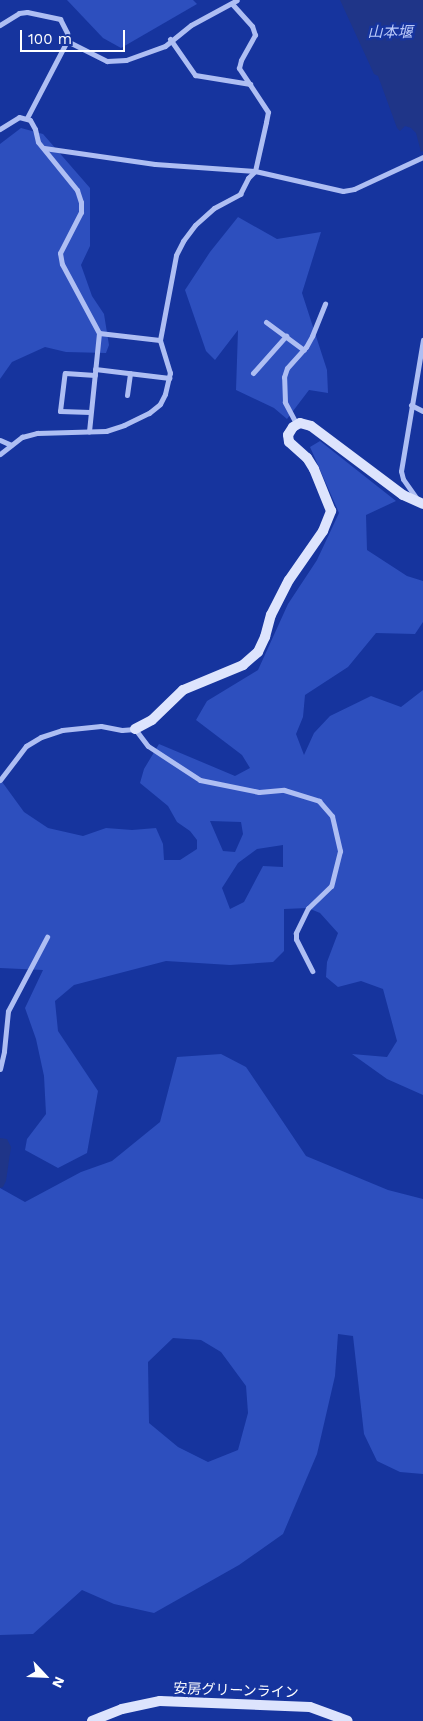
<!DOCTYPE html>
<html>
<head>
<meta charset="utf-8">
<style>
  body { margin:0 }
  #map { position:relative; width:423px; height:1721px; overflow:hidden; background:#16349e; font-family:"Work Sans","Noto Sans JP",sans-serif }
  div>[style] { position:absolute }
  .green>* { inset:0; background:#2d4fbe }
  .water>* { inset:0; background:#1f3588 }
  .street>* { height:5px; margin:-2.5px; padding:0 2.5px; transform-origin:2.5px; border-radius:2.5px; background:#aebef3 }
  .secondary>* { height:10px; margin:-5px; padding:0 5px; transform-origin:5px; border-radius:5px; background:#dde4fd }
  span { translate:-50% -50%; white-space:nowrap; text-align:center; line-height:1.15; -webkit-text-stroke:4.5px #16349e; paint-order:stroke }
  .street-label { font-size:14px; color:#fff }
  .water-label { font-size:15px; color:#bac9f9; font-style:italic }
  .north { position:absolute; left:20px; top:1651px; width:50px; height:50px; -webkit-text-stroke:4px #16349e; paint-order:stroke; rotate:115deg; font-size:14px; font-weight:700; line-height:20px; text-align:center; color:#fff }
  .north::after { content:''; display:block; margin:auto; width:18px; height:22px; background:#fff; clip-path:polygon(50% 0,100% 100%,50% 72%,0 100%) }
  .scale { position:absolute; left:20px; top:30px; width:105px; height:22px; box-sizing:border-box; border:2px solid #fff; border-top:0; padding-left:6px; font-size:15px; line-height:18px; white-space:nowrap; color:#fff; -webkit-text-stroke:4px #16349e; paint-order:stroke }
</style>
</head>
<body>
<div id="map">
  <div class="green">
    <i style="clip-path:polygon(67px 0,193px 0,197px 4px,121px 48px,103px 38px)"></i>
    <i style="clip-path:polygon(21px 128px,43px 134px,90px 188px,90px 246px,81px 265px,92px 296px,104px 314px,109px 345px,106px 353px,66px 352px,45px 347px,12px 362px,0 379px,0 144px)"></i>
    <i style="clip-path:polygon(238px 217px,277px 239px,321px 232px,302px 293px,327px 370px,328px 393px,309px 390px,287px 419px,274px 408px,236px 390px,238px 330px,215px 360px,206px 351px,185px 290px,210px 252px)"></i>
    <i style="clip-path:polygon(evenodd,320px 441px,396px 501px,366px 515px,367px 550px,407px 576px,423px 581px,423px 622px,415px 634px,376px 633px,348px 667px,305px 695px,303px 717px,296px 734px,304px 755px,314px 733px,330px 716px,371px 696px,401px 707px,423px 690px,423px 1095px,387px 1079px,352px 1054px,387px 1057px,397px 1041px,383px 989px,361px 981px,338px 987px,326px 977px,327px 962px,338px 933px,320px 913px,308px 908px,284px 909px,284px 951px,273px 962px,230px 965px,166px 961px,74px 985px,55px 1001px,58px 1031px,98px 1091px,87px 1153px,58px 1168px,25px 1150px,27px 1139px,46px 1114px,44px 1076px,36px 1039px,25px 1008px,43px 970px,0 968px,0 779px,24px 812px,48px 828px,83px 836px,106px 828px,132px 830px,156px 828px,163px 844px,164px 860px,180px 860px,197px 849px,197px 840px,190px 831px,177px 822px,168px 806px,140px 783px,144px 769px,159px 744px,235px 776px,250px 768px,242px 755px,196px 720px,207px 701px,258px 670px,288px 604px,317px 560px,339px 513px,310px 447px,320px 441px,210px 821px,241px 822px,243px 834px,235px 852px,223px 851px,210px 821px,320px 441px,283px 845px,283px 867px,263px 866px,244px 902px,230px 909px,222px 888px,238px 863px,257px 849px,283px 845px)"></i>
    <i style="clip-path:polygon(evenodd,221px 1054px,246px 1067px,306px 1156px,388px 1190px,423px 1199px,423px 1474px,400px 1472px,377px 1461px,364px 1434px,353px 1336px,338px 1334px,335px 1376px,317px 1454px,283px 1534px,239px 1565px,154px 1613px,114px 1604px,82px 1590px,33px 1634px,0 1635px,0 1188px,25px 1202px,81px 1172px,112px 1161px,160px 1122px,177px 1057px,221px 1054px,173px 1338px,201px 1340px,221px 1352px,246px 1386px,248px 1413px,238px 1450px,208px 1462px,178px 1447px,149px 1423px,148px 1362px,173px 1338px)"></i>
  </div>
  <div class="water">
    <i style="clip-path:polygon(340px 0,423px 0,423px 151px,421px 152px,416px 133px,411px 128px,405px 126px,400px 131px,397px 128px,378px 76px,374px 74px)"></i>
    <i style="clip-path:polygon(0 1138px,7px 1139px,11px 1147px,6px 1181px,3px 1187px,0 1188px)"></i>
  </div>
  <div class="street">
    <i style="left:0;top:25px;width:22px;rotate:-32deg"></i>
    <i style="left:19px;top:13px;width:8px;rotate:-7deg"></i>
    <i style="left:27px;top:12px;width:34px;rotate:12deg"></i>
    <i style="left:60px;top:19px;width:16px;rotate:63deg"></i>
    <i style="left:67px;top:33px;width:8px;rotate:90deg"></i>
    <i style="left:67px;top:41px;width:87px;rotate:117.5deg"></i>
    <i style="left:170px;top:39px;width:44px;rotate:55.2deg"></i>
    <i style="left:195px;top:75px;width:56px;rotate:9.3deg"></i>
    <i style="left:67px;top:41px;width:45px;rotate:26.6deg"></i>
    <i style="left:107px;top:61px;width:19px;rotate:-3deg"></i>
    <i style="left:126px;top:60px;width:41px;rotate:-19.7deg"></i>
    <i style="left:165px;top:46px;width:33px;rotate:-39deg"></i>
    <i style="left:191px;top:25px;width:52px;rotate:-28.5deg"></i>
    <i style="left:0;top:129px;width:22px;rotate:-32deg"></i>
    <i style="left:19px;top:117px;width:11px;rotate:15deg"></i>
    <i style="left:30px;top:120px;width:10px;rotate:61deg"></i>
    <i style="left:35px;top:129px;width:13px;rotate:77deg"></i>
    <i style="left:38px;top:142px;width:62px;rotate:50.9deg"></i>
    <i style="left:77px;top:190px;width:13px;rotate:72deg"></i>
    <i style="left:81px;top:202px;width:10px;rotate:90deg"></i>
    <i style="left:81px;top:212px;width:46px;rotate:117.1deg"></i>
    <i style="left:60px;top:253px;width:11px;rotate:80deg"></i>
    <i style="left:62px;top:264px;width:78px;rotate:61.8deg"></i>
    <i style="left:99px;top:333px;width:99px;rotate:95.8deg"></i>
    <i style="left:44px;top:148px;width:112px;rotate:8.2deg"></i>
    <i style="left:155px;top:164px;width:100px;rotate:4deg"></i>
    <i style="left:255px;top:171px;width:90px;rotate:12.8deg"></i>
    <i style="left:343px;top:191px;width:11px;rotate:-10deg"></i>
    <i style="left:354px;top:189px;width:76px;rotate:-24.9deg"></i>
    <i style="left:266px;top:322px;width:47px;rotate:36.4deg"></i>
    <i style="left:99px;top:333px;width:61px;rotate:6.5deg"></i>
    <i style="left:95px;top:369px;width:75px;rotate:6.9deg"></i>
    <i style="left:253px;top:373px;width:50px;rotate:-48.3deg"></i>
    <i style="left:127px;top:395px;width:22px;rotate:-82deg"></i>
    <i style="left:411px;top:405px;width:13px;rotate:27deg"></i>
    <i style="left:90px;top:412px;width:30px;rotate:-178deg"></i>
    <i style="left:60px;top:411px;width:38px;rotate:-83deg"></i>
    <i style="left:65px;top:373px;width:30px;rotate:4deg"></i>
    <i style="left:297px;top:425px;width:26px;rotate:-118deg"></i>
    <i style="left:285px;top:402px;width:25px;rotate:-92deg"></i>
    <i style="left:284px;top:377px;width:9px;rotate:-72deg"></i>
    <i style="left:287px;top:368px;width:28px;rotate:-48deg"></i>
    <i style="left:306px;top:347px;width:13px;rotate:-61deg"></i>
    <i style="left:312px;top:336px;width:35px;rotate:-68deg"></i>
    <i style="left:0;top:440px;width:12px;rotate:24deg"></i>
    <i style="left:0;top:454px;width:28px;rotate:-38deg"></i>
    <i style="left:22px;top:437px;width:16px;rotate:-15deg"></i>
    <i style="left:37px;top:433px;width:69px;rotate:-1.7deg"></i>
    <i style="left:106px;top:431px;width:19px;rotate:-18deg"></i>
    <i style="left:124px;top:425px;width:28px;rotate:-26deg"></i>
    <i style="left:149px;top:413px;width:14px;rotate:-39deg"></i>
    <i style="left:160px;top:404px;width:11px;rotate:-63deg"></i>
    <i style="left:165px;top:394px;width:22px;rotate:-77deg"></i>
    <i style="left:170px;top:373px;width:34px;rotate:-107deg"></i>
    <i style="left:160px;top:340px;width:86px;rotate:-79.3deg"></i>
    <i style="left:176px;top:255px;width:16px;rotate:-63deg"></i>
    <i style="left:183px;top:241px;width:20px;rotate:-53deg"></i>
    <i style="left:195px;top:225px;width:25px;rotate:-42deg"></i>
    <i style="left:214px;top:208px;width:30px;rotate:-28deg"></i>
    <i style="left:240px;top:194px;width:18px;rotate:-63deg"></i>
    <i style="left:248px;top:178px;width:10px;rotate:-45deg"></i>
    <i style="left:255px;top:171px;width:50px;rotate:-77.3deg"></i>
    <i style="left:266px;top:122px;width:10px;rotate:-79deg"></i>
    <i style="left:268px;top:112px;width:53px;rotate:-123.4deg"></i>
    <i style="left:239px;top:68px;width:8px;rotate:-76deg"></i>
    <i style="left:241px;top:60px;width:29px;rotate:-61deg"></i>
    <i style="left:255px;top:35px;width:9px;rotate:-108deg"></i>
    <i style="left:252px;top:26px;width:30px;rotate:-132deg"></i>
    <i style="left:417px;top:499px;width:24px;rotate:-125deg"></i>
    <i style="left:403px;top:479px;width:8px;rotate:-104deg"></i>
    <i style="left:401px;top:471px;width:133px;rotate:-80.5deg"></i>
    <i style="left:0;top:780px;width:43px;rotate:-52.6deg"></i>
    <i style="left:26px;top:746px;width:17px;rotate:-31deg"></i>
    <i style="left:41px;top:737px;width:22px;rotate:-18deg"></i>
    <i style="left:62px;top:730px;width:39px;rotate:-6deg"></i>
    <i style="left:101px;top:726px;width:21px;rotate:11deg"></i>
    <i style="left:122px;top:730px;width:13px;rotate:-4deg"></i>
    <i style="left:135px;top:729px;width:21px;rotate:53deg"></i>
    <i style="left:148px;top:746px;width:62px;rotate:33.2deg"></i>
    <i style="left:200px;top:780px;width:60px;rotate:11.5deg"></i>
    <i style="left:259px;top:792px;width:25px;rotate:-5deg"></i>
    <i style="left:284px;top:790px;width:37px;rotate:17deg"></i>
    <i style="left:319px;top:801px;width:20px;rotate:49deg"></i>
    <i style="left:332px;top:816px;width:36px;rotate:77deg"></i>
    <i style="left:340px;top:851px;width:36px;rotate:104deg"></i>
    <i style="left:331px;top:886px;width:32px;rotate:136deg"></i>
    <i style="left:308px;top:908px;width:28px;rotate:116deg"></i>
    <i style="left:296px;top:933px;width:6px;rotate:90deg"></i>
    <i style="left:296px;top:939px;width:36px;rotate:63deg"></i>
    <i style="left:0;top:1069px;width:18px;rotate:-77deg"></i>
    <i style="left:4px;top:1051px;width:40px;rotate:-84.3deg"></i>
    <i style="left:8px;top:1011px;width:84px;rotate:-62.2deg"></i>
  </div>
  <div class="secondary">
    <i style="left:135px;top:729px;width:19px;rotate:-28deg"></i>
    <i style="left:152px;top:720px;width:43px;rotate:-44.1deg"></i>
    <i style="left:183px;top:690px;width:65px;rotate:-22.6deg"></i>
    <i style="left:243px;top:665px;width:20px;rotate:-41deg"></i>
    <i style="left:258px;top:652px;width:17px;rotate:-65deg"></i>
    <i style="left:265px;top:637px;width:23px;rotate:-75deg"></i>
    <i style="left:271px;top:615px;width:39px;rotate:-63deg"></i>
    <i style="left:289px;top:580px;width:60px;rotate:-55.2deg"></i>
    <i style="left:323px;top:531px;width:22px;rotate:-68deg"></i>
    <i style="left:331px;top:511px;width:45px;rotate:-112deg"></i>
    <i style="left:314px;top:469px;width:13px;rotate:-122deg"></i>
    <i style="left:307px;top:458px;width:24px;rotate:-138deg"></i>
    <i style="left:289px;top:442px;width:7px;rotate:-98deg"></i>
    <i style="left:288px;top:435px;width:9px;rotate:-58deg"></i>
    <i style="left:293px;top:427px;width:8px;rotate:-30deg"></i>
    <i style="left:300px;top:423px;width:11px;rotate:15deg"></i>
    <i style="left:311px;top:426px;width:115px;rotate:36.9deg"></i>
    <i style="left:403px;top:495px;width:22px;rotate:24deg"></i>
    <i style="left:92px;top:1721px;width:32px;rotate:-22deg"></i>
    <i style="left:122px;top:1709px;width:39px;rotate:-12deg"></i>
    <i style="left:160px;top:1701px;width:150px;rotate:2.3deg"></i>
    <i style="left:310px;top:1707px;width:40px;rotate:20.2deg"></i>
  </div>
  <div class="street-label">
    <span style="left:236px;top:1690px;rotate:2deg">安房グリーンライン</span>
  </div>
  <div class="water-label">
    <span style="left:390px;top:33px">山本堰</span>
  </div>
  <div class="north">N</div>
  <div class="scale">100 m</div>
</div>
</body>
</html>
